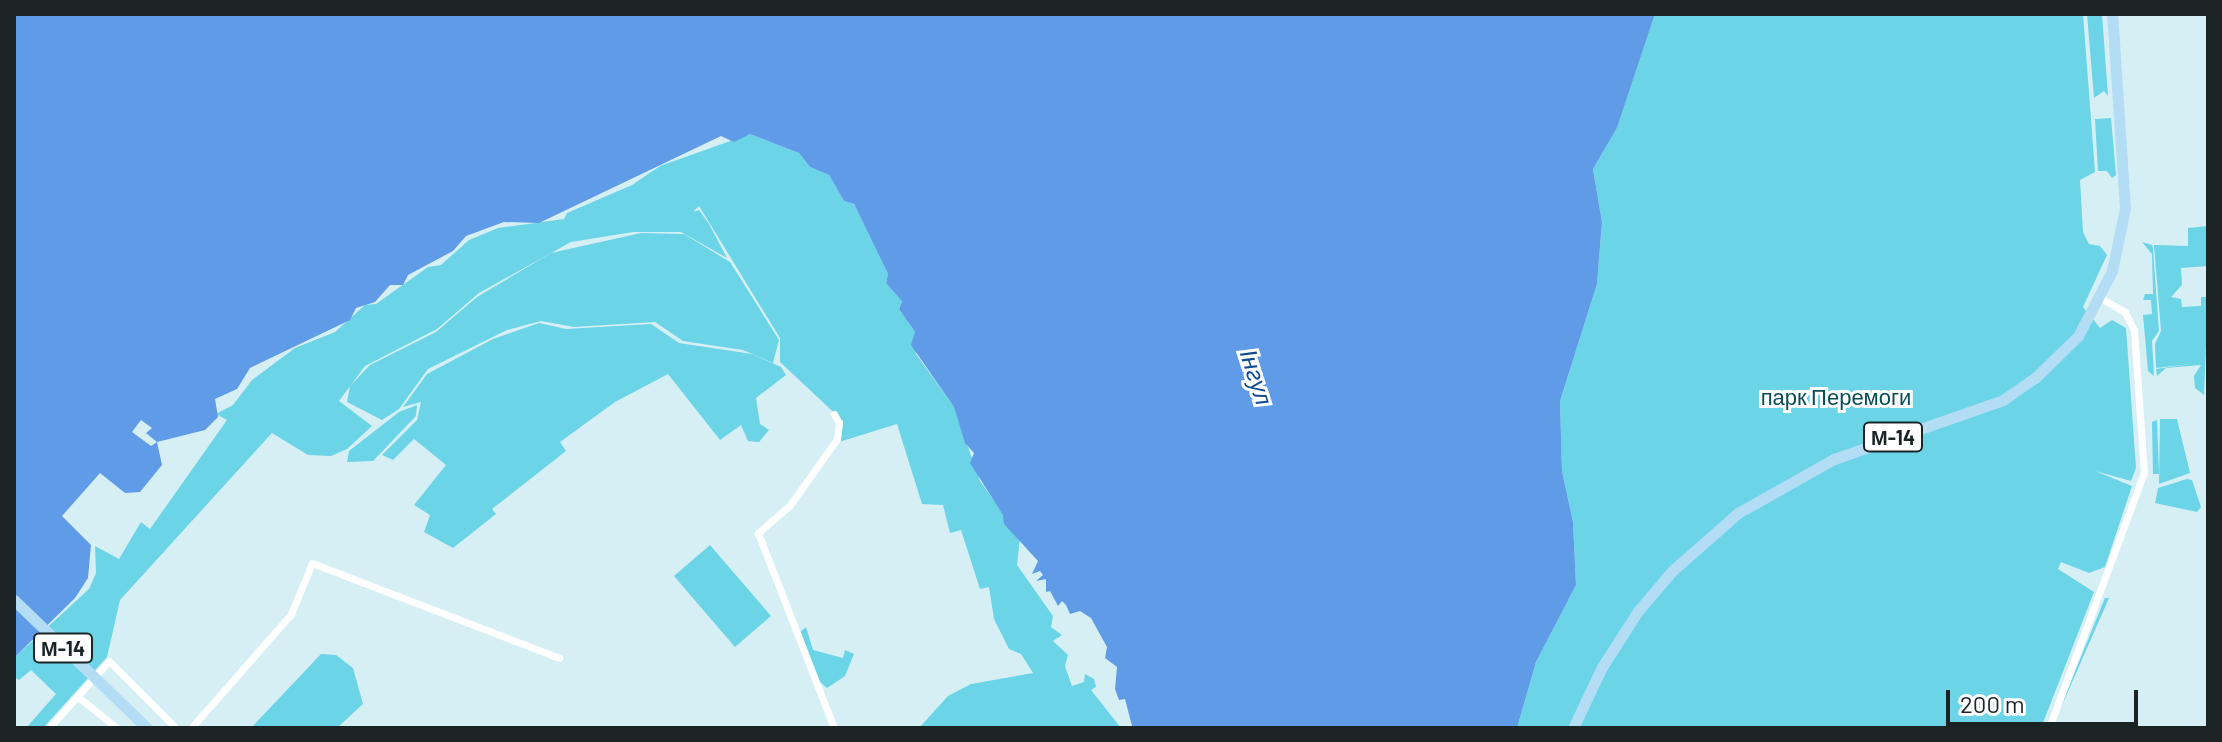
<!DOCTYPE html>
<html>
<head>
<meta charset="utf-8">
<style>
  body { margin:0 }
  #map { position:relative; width:2222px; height:742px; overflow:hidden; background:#d6eff4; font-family:Barlow,sans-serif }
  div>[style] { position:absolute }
  .green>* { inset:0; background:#6bd4e7 }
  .water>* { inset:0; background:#609be7 }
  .pier>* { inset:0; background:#d6eff4 }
  .minor>* { height:7px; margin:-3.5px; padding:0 3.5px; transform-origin:3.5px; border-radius:3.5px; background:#fff }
  .highway>* { height:11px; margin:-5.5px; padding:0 5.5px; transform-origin:5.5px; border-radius:5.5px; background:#b3ddf5 }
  span { translate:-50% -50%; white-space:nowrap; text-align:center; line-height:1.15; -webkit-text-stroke:6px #fff; paint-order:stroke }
  .shield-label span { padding:2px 6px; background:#fff; border:2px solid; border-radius:6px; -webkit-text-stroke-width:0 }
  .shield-label { font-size:20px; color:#1a2425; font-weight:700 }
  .park-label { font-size:22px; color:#094d57 }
  .water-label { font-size:24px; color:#104b90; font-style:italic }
  .frame { position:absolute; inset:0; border:16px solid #1a2425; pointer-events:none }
  .scale { position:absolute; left:1946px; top:690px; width:192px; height:36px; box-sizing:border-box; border:4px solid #1a2425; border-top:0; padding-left:10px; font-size:24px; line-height:28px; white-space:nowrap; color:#1a2425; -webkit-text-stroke:6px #fff; paint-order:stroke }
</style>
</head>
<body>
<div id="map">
  <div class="green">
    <i style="clip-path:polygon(1655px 14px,2083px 14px,2095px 172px,2080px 180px,2083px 232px,2089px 244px,2100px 246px,2107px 255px,2083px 307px,2100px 328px,2112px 320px,2126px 328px,2136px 468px,2131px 481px,2095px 471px,2132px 486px,2105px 567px,2089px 573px,2061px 562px,2058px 569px,2094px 592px,2041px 728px,1517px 728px,1536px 662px,1576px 585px,1573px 522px,1562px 471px,1560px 401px,1597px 284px,1602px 222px,1593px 169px,1617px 128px)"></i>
    <i style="clip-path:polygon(2087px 14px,2102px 14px,2108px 96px,2104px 91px,2094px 98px)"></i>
    <i style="clip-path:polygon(2111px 118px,2116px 175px,2112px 178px,2107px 171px,2098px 171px,2095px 119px)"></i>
    <i style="clip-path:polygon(750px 134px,799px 153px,810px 167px,829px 175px,844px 201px,854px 204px,888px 274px,886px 283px,902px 300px,899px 309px,915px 332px,916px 354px,954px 407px,980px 481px,1020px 537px,1017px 565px,1053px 616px,1051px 627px,1062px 635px,1053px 641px,1068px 655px,1065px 666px,1072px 686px,1084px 682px,1085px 674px,1094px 679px,1096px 687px,1091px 690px,1121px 728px,919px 728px,948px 696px,971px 684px,1033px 673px,1021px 654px,1009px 649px,994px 619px,989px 587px,980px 589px,961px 530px,950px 533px,943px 505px,922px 504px,897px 424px,839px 442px,843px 421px,780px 362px,780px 338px,699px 206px,693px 212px,699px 210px,709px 224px,727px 258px,681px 232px,633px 232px,571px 242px,479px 293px,437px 329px,365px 366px,339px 401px,372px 426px,347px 449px,331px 456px,308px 455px,272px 433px,120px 600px,107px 657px,43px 728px,26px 728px,56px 694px,31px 670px,19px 680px,14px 677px,14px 658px,89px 589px,96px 573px,95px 546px,119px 559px,141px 522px,150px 529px,227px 420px,216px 414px,233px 405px,252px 380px,295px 348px,335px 332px,365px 305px,376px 304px,428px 267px,441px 265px,469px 240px,498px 228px,564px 219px,567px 213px,632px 185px,660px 166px)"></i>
    <i style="clip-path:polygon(2208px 226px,2208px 266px,2181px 268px,2182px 285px,2171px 297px,2181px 299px,2182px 307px,2201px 306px,2201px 297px,2208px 297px,2204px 395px,2195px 388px,2194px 376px,2201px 365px,2166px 368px,2157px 376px,2156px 369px,2191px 364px,2156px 368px,2155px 344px,2161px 331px,2154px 245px,2188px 246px,2188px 228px)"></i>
    <i style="clip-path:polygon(641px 233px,684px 234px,730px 262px,779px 340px,773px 363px,743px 350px,683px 341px,655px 322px,574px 327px,541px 321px,507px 330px,428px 369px,399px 409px,382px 420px,347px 402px,350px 386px,370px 365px,436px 332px,477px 297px,551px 253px)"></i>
    <i style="clip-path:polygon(2142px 242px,2152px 245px,2153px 249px,2159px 331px,2152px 341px,2154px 376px,2148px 371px,2143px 315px,2152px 314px,2151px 300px,2143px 300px,2145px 294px,2153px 294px,2152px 254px)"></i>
    <i style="clip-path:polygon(539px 323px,566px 329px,651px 324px,679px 343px,752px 354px,781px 367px,786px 375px,756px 398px,760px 424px,769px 430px,759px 442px,748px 441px,741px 425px,720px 440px,668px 374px,615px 402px,560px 442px,566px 451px,492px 509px,496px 514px,453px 548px,424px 532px,430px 515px,414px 505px,446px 465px,414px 439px,393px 460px,382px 455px,417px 420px,421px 402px,403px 407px,427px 374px,493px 339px)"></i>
    <i style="clip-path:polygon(417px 405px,416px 416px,373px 461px,347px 462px,349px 451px,399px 412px)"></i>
    <i style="clip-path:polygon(2160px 419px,2177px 419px,2190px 473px,2159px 484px)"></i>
    <i style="clip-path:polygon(2157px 420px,2159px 474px,2153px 474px,2152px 422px)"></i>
    <i style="clip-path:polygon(2187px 479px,2192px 480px,2201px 507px,2197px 512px,2155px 503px,2158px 488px)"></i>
    <i style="clip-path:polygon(710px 545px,771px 616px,735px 647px,674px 576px)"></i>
    <i style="clip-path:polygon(2105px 598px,2109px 598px,2052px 728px)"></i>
    <i style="clip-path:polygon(806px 627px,813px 650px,843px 658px,845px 650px,854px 654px,845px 676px,827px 688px,819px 681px,800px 632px)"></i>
    <i style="clip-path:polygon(321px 654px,336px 655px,353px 668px,363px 704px,337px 728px,251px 728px)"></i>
  </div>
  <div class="water">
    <i style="clip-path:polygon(14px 14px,1655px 14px,1617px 128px,1593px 169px,1602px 222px,1597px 284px,1560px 401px,1562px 471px,1573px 522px,1576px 585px,1536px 662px,1517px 728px,1132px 726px,1125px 699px,1119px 700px,1115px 689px,1117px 667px,1105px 658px,1107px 647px,1091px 618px,1080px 611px,1070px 614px,1066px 605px,1062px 601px,1058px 606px,1050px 591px,1046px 592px,1046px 579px,1036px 581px,1043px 575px,1040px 571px,1032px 574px,1038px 561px,1004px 524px,1003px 515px,970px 463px,974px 453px,965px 443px,954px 407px,911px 345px,915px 332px,899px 309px,902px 301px,886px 283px,888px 274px,854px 204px,844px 201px,829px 175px,810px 167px,799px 153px,750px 134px,734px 142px,721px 136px,539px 223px,504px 222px,466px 236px,453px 251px,408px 275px,403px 285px,390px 285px,375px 302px,356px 308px,350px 320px,250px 368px,237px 389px,215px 399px,218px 417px,205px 430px,157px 442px,162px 465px,140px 492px,125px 493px,100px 473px,62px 516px,91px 545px,88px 578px,75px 598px,14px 658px)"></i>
  </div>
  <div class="pier">
    <i style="clip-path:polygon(141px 420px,152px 428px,146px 433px,157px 442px,151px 446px,132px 432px)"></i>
  </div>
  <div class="minor">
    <i style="left:834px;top:414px;width:10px;rotate:61deg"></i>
    <i style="left:839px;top:423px;width:16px;rotate:97deg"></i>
    <i style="left:837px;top:439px;width:81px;rotate:125.5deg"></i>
    <i style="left:790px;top:505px;width:43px;rotate:138.8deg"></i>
    <i style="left:758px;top:533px;width:209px;rotate:68.7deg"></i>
    <i style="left:77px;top:696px;width:51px;rotate:38.7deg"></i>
    <i style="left:49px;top:728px;width:90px;rotate:-48.2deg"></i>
    <i style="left:109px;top:661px;width:95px;rotate:45deg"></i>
    <i style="left:191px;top:728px;width:152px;rotate:-48.7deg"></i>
    <i style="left:291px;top:614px;width:55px;rotate:-67.6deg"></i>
    <i style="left:312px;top:563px;width:265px;rotate:21deg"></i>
    <i style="left:2049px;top:728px;width:272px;rotate:-69.6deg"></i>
    <i style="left:2144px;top:473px;width:143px;rotate:-94deg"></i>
    <i style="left:2134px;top:330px;width:20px;rotate:-117deg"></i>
    <i style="left:2125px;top:312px;width:28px;rotate:-150deg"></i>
  </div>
  <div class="highway">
    <i style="left:14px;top:600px;width:185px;rotate:43.9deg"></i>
    <i style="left:1573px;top:728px;width:68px;rotate:-64.6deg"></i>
    <i style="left:1602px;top:667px;width:67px;rotate:-57.3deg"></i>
    <i style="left:1638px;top:611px;width:52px;rotate:-49.6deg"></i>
    <i style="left:1672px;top:571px;width:88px;rotate:-41.3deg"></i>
    <i style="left:1738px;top:513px;width:110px;rotate:-29.4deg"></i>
    <i style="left:1834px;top:459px;width:179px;rotate:-19.2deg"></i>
    <i style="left:2003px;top:400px;width:39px;rotate:-35deg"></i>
    <i style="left:2035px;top:378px;width:60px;rotate:-44.3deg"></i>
    <i style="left:2078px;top:336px;width:73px;rotate:-62.4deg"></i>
    <i style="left:2112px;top:271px;width:64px;rotate:-78.3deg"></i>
    <i style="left:2125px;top:208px;width:194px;rotate:-93.8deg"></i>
  </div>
  <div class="shield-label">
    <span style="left:1893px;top:437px">М-14</span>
    <span style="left:63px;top:648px">М-14</span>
  </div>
  <div class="park-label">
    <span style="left:1836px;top:397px">парк Перемоги</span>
  </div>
  <div class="water-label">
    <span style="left:1257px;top:377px;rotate:72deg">Інгул</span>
  </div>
  <div class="frame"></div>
  <div class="scale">200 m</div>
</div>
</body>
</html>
